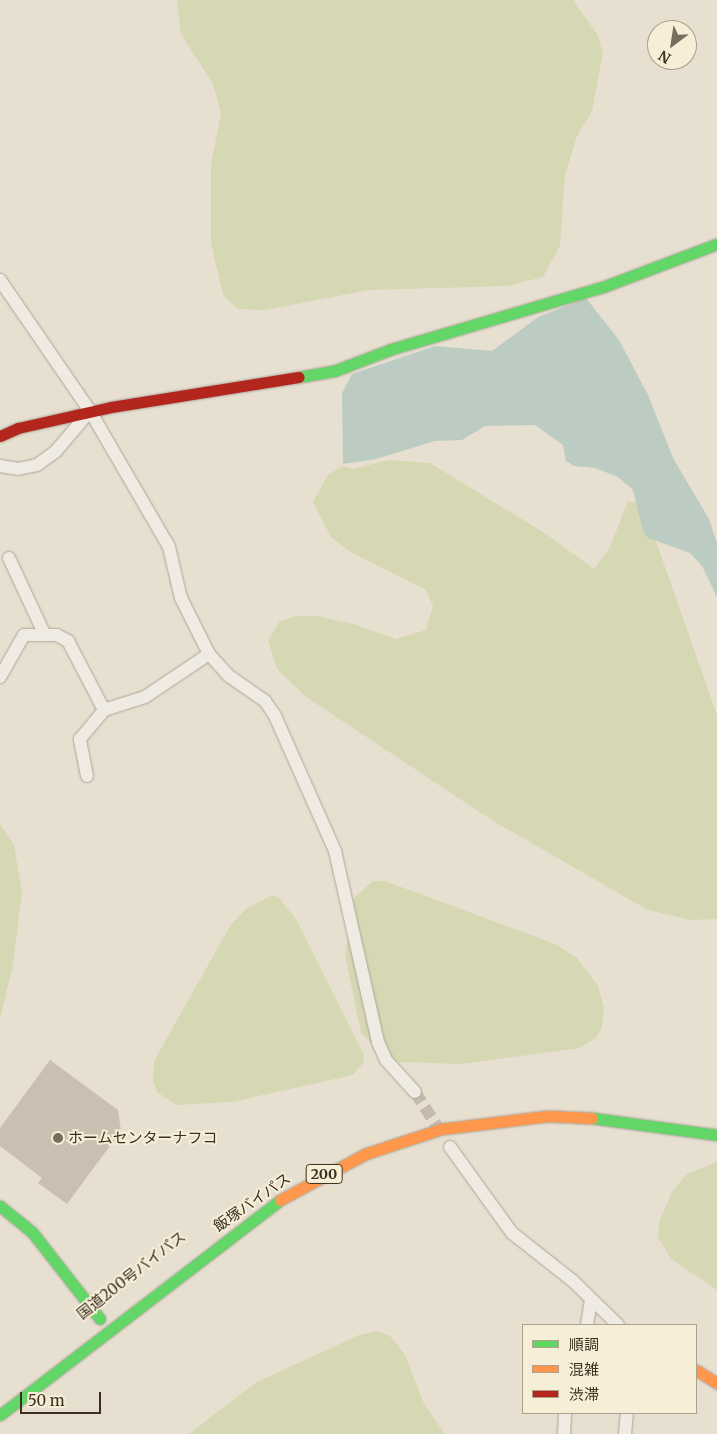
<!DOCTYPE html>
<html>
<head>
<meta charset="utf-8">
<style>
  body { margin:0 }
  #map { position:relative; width:717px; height:1434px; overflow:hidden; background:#e7e0d1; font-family:Merriweather,"Noto Sans JP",serif }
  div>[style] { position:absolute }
  .green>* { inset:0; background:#d6d7b3 }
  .water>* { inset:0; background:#bcccc2 }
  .building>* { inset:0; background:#cbbfb2 }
  .street-tunnel>* { height:12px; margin-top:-6px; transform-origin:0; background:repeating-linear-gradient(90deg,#c5bcae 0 12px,transparent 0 18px) }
  .roads { filter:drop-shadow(0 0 1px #ada599) drop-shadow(0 0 1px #ada599) }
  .street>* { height:12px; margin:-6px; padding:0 6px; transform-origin:6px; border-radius:6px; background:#efebe3 }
  .fast>* { height:11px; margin:-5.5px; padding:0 5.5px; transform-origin:5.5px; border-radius:5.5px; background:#63d668 }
  .slow>* { height:11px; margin:-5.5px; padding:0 5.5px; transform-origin:5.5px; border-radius:5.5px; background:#ff974d }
  .jam>* { height:11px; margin:-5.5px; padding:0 5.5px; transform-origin:5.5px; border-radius:5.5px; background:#b3261e }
  .dots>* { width:14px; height:14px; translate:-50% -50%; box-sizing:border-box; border:2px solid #f7eed8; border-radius:50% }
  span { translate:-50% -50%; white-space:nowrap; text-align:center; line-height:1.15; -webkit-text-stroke:4px #f7eed8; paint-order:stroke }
  .shield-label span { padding:1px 4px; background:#f7eed8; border:1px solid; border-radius:4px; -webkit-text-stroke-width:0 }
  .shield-label { font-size:14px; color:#3d2e20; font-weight:700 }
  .poi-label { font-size:15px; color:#3d2e20 }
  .left { translate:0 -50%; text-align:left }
  .street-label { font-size:15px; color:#3d2e20 }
  .legend { position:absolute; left:522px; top:1324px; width:175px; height:90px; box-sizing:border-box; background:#f7eed8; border:1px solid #ada18e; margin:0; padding:6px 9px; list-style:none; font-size:15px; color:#3d2e20 }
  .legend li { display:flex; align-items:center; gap:10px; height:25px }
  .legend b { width:25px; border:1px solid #ada18e }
  .north { position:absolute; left:647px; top:20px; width:50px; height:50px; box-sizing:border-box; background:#f7eed8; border:1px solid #ada18e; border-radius:50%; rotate:211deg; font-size:14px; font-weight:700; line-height:20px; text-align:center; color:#3d2e20 }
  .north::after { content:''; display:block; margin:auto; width:18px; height:22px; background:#786c5e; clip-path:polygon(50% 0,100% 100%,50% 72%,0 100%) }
  .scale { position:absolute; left:20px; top:1392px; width:81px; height:22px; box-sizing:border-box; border:2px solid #3d2e20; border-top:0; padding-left:6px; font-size:15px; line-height:18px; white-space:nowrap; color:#3d2e20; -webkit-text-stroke:4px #f7eed8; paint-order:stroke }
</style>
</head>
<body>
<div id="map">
  <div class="green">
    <i style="clip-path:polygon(177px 0,573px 0,597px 34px,603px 53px,592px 111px,577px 136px,565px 175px,560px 246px,543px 277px,507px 286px,369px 290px,265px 310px,238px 309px,223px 295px,211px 243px,211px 164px,221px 114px,213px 84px,181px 34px)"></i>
    <i style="clip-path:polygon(388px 460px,430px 463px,546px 534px,594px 569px,610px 547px,628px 501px,639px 503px,645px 510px,717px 715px,717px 919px,690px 920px,648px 910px,493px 821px,305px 696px,277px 669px,268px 640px,280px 621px,296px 616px,317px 616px,353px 624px,396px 639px,426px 630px,433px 606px,426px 590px,352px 553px,331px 537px,313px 502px,328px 475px,342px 466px,354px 469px)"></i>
    <i style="clip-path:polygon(0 824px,14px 845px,22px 893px,13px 964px,0 1020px)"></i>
    <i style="clip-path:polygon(373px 881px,385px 881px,555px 944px,577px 958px,598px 986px,604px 1008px,602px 1027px,596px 1038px,580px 1048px,461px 1064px,399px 1062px,377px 1049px,361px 1033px,345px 955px,354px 898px)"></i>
    <i style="clip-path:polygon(272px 895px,279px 898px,296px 919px,364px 1055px,363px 1063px,353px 1075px,232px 1102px,176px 1105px,157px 1092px,153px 1080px,154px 1061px,230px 926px,246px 909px)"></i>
    <i style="clip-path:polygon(717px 1162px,717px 1290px,671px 1259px,658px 1237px,659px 1222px,672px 1192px,687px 1174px)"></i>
    <i style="clip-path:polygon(378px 1331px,390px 1336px,405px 1355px,424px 1404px,445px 1434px,189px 1434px,255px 1383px,359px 1335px)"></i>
  </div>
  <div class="water">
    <i style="clip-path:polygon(586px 298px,619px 340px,648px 395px,673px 458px,709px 519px,717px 543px,717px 597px,702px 566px,690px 553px,648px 538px,643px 531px,633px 490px,618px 477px,595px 468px,574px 466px,566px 461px,563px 445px,535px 425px,485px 426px,462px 440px,435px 441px,376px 459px,343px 464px,342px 393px,352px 374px,435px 346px,492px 351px,538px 317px)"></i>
  </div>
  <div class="building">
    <i style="clip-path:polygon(50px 1060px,118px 1110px,121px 1131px,67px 1204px,38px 1183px,42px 1178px,0 1146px,0 1128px)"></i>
  </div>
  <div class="street-tunnel">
    <i style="left:415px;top:1092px;width:50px;rotate:57.3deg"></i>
  </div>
  <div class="roads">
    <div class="street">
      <i style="left:0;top:280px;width:159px;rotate:55.5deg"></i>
      <i style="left:90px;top:411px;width:157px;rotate:59.8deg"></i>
      <i style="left:169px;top:547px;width:52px;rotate:76.8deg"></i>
      <i style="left:181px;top:598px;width:63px;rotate:63.4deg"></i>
      <i style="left:209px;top:654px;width:30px;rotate:48deg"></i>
      <i style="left:229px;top:676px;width:44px;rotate:34.8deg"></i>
      <i style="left:265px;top:701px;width:18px;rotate:56deg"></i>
      <i style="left:275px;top:716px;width:148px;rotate:66deg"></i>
      <i style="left:335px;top:851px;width:196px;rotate:77.3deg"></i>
      <i style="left:378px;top:1042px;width:20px;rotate:66deg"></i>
      <i style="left:386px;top:1060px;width:43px;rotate:47.8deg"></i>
      <i style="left:0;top:466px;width:18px;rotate:9deg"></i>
      <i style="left:18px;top:469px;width:19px;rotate:-12deg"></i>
      <i style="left:37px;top:465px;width:24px;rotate:-36deg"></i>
      <i style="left:56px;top:451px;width:52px;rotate:-49.6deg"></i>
      <i style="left:9px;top:558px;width:83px;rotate:65deg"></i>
      <i style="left:0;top:677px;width:48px;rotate:-60.3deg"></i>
      <i style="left:24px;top:635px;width:33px"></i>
      <i style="left:57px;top:635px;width:13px;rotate:29deg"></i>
      <i style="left:68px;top:641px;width:78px;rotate:62.4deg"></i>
      <i style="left:104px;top:710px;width:43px;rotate:-17.6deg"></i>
      <i style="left:145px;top:697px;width:77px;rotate:-33.9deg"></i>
      <i style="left:87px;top:776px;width:38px;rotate:-101deg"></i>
      <i style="left:80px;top:739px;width:38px;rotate:-50deg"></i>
      <i style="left:450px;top:1147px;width:106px;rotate:54.2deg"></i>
      <i style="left:512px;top:1233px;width:78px;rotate:38.2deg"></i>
      <i style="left:573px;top:1281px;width:63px;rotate:44.4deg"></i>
      <i style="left:587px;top:1325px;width:26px;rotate:-81deg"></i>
      <i style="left:564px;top:1434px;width:21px;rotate:-87deg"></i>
      <i style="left:625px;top:1434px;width:21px;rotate:-85deg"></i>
    </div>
    <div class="fast">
      <i style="left:299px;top:377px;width:36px;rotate:-10deg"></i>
      <i style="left:334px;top:371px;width:62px;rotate:-20.8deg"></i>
      <i style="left:392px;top:349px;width:220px;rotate:-16.4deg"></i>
      <i style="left:603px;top:287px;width:122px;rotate:-20.7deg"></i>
      <i style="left:592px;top:1118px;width:126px;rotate:7.7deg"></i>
      <i style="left:0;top:1206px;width:41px;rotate:39.1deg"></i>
      <i style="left:32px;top:1232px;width:110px;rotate:52deg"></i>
      <i style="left:0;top:1415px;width:353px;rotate:-37.5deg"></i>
    </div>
    <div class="slow">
      <i style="left:280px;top:1200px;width:97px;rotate:-28.4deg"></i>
      <i style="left:365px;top:1154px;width:80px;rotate:-18.2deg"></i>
      <i style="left:441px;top:1129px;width:107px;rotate:-7deg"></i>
      <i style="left:547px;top:1116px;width:45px;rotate:2.5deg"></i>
      <i style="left:696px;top:1370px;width:25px;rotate:32deg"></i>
    </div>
    <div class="jam">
      <i style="left:0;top:436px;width:20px;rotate:-24deg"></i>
      <i style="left:18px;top:428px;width:95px;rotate:-12.7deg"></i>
      <i style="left:111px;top:407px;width:190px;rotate:-9.1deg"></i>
    </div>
  </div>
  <div class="dots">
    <i style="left:58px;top:1138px;background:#786c5e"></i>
  </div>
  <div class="shield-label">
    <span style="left:324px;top:1174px">200</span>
  </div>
  <div class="poi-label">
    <span class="left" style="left:68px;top:1138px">ホームセンターナフコ</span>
  </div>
  <div class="street-label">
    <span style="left:252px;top:1202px;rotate:-35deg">飯塚バイパス</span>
    <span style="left:131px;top:1275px;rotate:-38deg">国道200号バイパス</span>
  </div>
  <ul class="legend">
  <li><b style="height:6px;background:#63d668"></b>順調</li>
  <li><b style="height:6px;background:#ff974d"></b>混雑</li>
  <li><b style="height:6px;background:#b3261e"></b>渋滞</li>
  </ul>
  <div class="north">N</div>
  <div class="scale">50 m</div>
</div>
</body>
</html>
